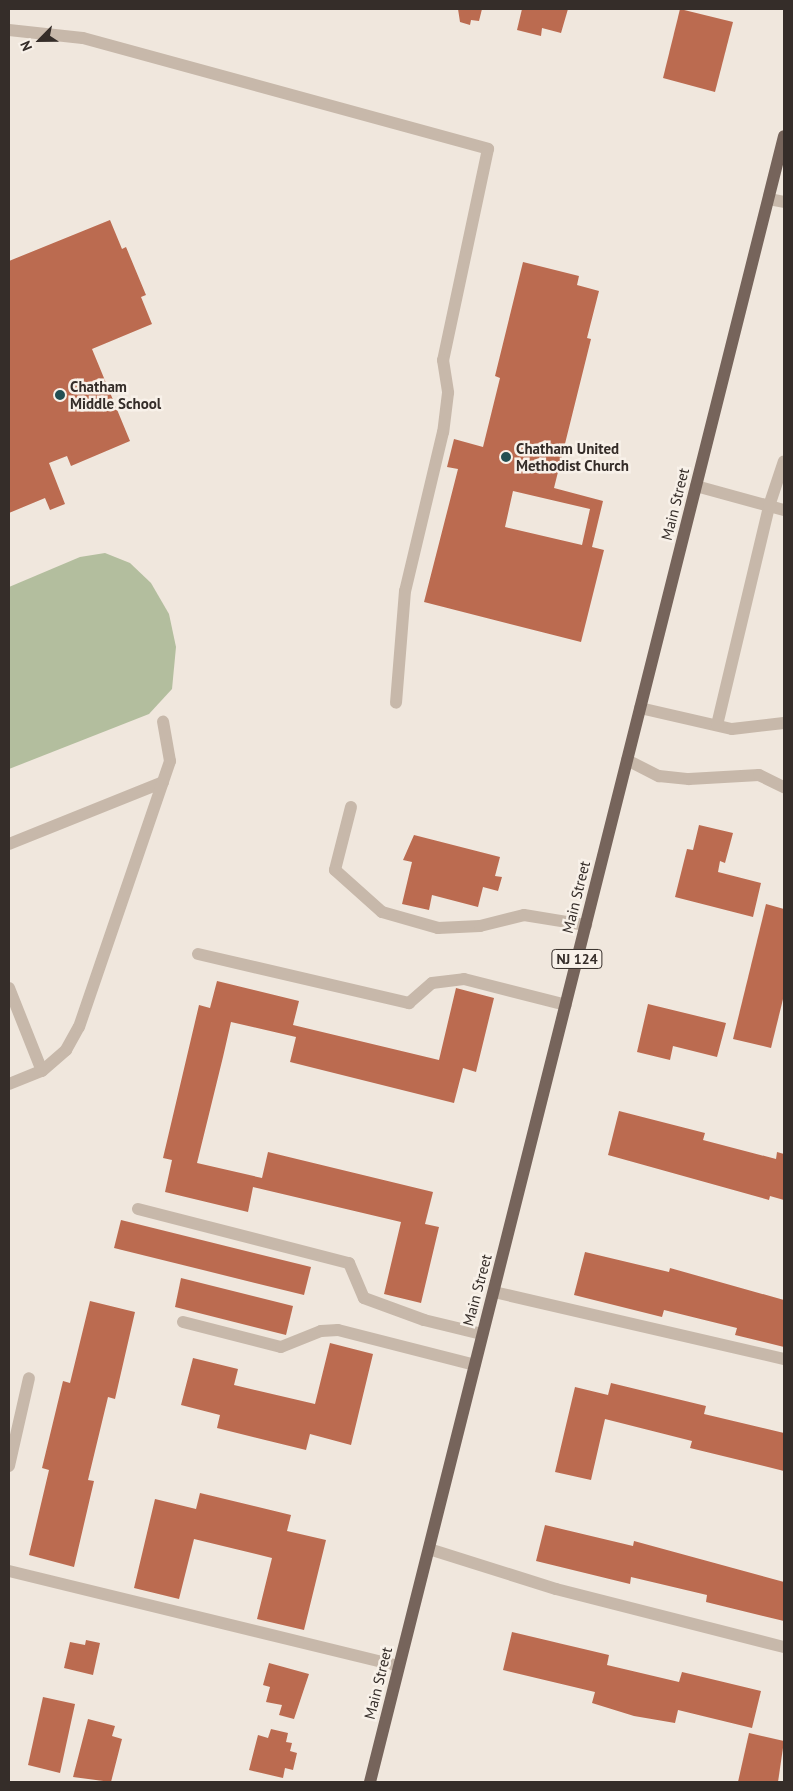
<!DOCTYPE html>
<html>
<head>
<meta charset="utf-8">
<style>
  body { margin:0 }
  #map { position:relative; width:793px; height:1791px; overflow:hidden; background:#f0e7dd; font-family:"PT Sans",sans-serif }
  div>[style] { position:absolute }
  .green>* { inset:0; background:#b3be9e }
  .building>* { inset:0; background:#bb6b50 }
  .service>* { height:12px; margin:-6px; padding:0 6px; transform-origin:6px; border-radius:6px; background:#c7b8aa }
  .primary>* { height:12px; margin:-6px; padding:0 6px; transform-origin:6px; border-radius:6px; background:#76645b }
  .dots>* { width:14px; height:14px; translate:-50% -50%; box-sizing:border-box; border:2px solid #f8f1e9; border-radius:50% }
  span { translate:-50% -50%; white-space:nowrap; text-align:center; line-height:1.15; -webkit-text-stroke:5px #f8f1e9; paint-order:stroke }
  .shield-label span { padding:1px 4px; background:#f8f1e9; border:1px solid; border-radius:4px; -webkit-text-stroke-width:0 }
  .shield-label { font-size:14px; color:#352d29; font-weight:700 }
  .poi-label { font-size:15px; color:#352d29; font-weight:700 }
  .left { translate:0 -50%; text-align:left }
  .street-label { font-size:15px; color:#352d29 }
  .frame { position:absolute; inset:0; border:10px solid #352d29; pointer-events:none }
  .north { position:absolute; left:15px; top:15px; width:50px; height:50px; -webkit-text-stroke:4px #f8f1e9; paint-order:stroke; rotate:247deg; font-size:14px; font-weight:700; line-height:20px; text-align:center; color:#352d29 }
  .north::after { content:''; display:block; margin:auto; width:18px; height:22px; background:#352d29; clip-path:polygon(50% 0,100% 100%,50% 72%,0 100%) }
</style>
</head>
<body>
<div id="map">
  <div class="green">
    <i style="clip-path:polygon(105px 553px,130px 563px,151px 583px,169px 614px,176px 647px,172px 689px,149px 714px,9px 769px,9px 587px,80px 557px)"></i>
  </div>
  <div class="building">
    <i style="clip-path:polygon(458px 9px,482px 9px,479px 21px,471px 20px,470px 25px,460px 22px)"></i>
    <i style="clip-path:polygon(522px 9px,568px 9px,561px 33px,542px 28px,541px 36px,517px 30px)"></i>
    <i style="clip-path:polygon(680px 9px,733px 22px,715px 92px,663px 78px)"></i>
    <i style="clip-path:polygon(110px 220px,122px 249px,126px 247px,146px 295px,141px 297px,152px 324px,92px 349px,130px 441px,71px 466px,67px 456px,49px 463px,65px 504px,50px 510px,45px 498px,9px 513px,9px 261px)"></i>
    <i style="clip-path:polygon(evenodd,523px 262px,579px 276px,577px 285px,599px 291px,587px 338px,591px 339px,554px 488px,603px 501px,592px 547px,604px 550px,581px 642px,424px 602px,458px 469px,447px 467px,454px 439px,483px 447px,500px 378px,495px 376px,523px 262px,513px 491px,590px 509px,582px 545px,505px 527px,513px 491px)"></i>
    <i style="clip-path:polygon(699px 825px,733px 833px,725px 863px,720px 861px,718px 872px,761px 883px,753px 917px,675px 897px,687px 849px,693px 850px)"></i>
    <i style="clip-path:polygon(414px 835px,500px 857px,495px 876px,502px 877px,498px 891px,483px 887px,478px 907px,432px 895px,429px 910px,402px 904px,412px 862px,403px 860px)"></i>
    <i style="clip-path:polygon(766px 904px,784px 909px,784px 995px,771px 1048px,733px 1039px)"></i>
    <i style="clip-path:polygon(217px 981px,299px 1001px,293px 1025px,439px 1060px,456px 988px,494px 998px,476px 1072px,463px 1068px,454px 1103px,290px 1062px,296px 1037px,231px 1022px,223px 1057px,197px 1163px,262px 1178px,268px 1152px,433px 1192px,425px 1224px,439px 1227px,421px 1303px,384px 1294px,401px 1222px,253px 1187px,248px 1212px,165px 1192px,172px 1160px,163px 1158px,199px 1005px,210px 1008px)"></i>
    <i style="clip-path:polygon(648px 1004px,726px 1023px,717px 1057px,673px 1046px,670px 1060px,637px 1052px)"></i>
    <i style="clip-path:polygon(619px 1111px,705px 1133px,703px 1140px,776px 1159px,777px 1152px,784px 1154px,784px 1200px,770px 1196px,769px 1200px,608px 1155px)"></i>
    <i style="clip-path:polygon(121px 1220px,311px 1267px,304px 1295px,114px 1248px)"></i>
    <i style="clip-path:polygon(585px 1252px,669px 1272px,670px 1268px,784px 1300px,784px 1347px,735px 1335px,737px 1328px,664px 1310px,662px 1317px,574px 1295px)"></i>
    <i style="clip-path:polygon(181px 1278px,293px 1306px,286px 1335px,175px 1307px)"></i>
    <i style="clip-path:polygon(90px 1301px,135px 1312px,115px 1399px,108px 1397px,88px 1480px,94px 1481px,74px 1567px,29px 1555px,49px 1470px,42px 1468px,63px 1381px,70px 1383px)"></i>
    <i style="clip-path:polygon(330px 1343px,373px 1354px,351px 1445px,310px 1434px,306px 1450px,217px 1428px,220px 1415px,181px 1405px,193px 1358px,238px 1369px,234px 1385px,315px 1404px)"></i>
    <i style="clip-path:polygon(611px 1383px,706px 1406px,704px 1414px,784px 1433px,784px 1471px,690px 1448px,692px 1441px,605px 1419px,591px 1480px,555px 1472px,575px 1387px,608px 1395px)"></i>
    <i style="clip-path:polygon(200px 1493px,291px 1515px,287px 1531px,326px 1540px,304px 1630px,257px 1619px,272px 1558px,194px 1539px,179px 1599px,134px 1588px,155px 1499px,196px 1509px)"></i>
    <i style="clip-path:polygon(545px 1525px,633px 1546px,634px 1541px,784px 1582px,784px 1621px,706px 1602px,707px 1595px,631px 1577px,630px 1584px,536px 1561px)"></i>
    <i style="clip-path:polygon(512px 1632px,609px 1655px,607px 1665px,679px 1682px,682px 1672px,761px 1691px,752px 1728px,678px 1710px,675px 1723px,634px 1716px,592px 1703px,595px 1692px,503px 1670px)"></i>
    <i style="clip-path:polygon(86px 1640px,100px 1643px,93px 1675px,64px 1668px,70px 1642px,85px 1645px)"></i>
    <i style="clip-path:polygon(269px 1663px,309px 1674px,294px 1719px,279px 1715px,282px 1705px,266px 1702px,270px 1687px,263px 1685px)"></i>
    <i style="clip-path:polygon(43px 1697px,75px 1704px,60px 1773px,28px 1765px)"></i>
    <i style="clip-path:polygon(88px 1719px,115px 1726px,112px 1736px,122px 1739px,111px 1782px,73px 1777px)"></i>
    <i style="clip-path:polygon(271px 1729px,288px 1733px,286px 1742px,292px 1743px,290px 1751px,297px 1753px,293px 1770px,285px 1768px,283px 1778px,249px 1770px,258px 1735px,268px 1738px)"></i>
    <i style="clip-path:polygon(749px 1733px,784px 1741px,778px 1782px,738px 1782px)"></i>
  </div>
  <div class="service">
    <i style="left:9px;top:30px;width:74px;rotate:6.2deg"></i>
    <i style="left:83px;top:38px;width:420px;rotate:15.3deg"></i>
    <i style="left:488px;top:149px;width:216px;rotate:102deg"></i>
    <i style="left:443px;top:360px;width:33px;rotate:81deg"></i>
    <i style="left:448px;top:393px;width:39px;rotate:97deg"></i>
    <i style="left:443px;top:432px;width:163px;rotate:103.4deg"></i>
    <i style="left:405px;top:591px;width:112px;rotate:94.6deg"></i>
    <i style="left:769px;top:199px;width:15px;rotate:11deg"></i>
    <i style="left:696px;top:486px;width:91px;rotate:15.3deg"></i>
    <i style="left:640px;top:708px;width:94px;rotate:12.9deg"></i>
    <i style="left:732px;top:729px;width:52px;rotate:-6.6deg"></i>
    <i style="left:717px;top:725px;width:225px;rotate:-76.6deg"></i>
    <i style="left:769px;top:506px;width:47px;rotate:-71.6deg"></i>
    <i style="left:627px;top:760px;width:36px;rotate:27deg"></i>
    <i style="left:659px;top:776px;width:30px;rotate:6deg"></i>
    <i style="left:689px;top:779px;width:70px;rotate:-3.3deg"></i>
    <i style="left:759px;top:775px;width:28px;rotate:26deg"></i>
    <i style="left:351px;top:807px;width:65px;rotate:104.3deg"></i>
    <i style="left:335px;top:870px;width:63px;rotate:41.8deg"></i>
    <i style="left:382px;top:912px;width:58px;rotate:15.9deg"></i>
    <i style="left:438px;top:928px;width:42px;rotate:-2.7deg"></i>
    <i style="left:480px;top:926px;width:45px;rotate:-14deg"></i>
    <i style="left:524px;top:915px;width:63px;rotate:9.2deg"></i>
    <i style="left:9px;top:844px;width:166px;rotate:-21.9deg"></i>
    <i style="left:198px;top:954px;width:217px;rotate:13.1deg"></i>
    <i style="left:409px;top:1003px;width:30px;rotate:-41deg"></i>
    <i style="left:432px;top:983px;width:32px;rotate:-7deg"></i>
    <i style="left:464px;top:979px;width:105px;rotate:14.3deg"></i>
    <i style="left:9px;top:988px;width:89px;rotate:68.3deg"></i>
    <i style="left:9px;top:1084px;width:35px;rotate:-22deg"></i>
    <i style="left:42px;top:1071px;width:32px;rotate:-41deg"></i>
    <i style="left:66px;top:1050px;width:26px;rotate:-61deg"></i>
    <i style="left:79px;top:1027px;width:281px;rotate:-71.1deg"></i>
    <i style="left:170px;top:761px;width:40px;rotate:-100deg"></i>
    <i style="left:138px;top:1209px;width:218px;rotate:14.4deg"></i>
    <i style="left:349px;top:1263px;width:38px;rotate:67deg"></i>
    <i style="left:364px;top:1298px;width:64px;rotate:20.1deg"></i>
    <i style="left:424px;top:1320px;width:60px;rotate:13.6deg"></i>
    <i style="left:494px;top:1292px;width:298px;rotate:13deg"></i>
    <i style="left:183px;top:1322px;width:101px;rotate:14.3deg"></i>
    <i style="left:281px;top:1347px;width:43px;rotate:-21.8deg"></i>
    <i style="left:321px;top:1331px;width:17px;rotate:-3deg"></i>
    <i style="left:338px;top:1330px;width:141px;rotate:14.3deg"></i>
    <i style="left:9px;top:1466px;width:90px;rotate:-77.2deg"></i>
    <i style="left:429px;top:1549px;width:133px;rotate:17.5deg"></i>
    <i style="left:556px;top:1589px;width:235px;rotate:14.3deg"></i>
    <i style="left:9px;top:1571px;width:401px;rotate:13.7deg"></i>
  </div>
  <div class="primary">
    <i style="left:370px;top:1782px;width:1697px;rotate:-75.88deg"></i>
  </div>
  <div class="dots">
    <i style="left:60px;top:395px;background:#224f53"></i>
    <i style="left:506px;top:457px;background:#224f53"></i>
  </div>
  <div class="shield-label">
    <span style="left:577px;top:959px">NJ 124</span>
  </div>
  <div class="poi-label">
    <span class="left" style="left:70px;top:395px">Chatham<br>Middle School</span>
    <span class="left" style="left:516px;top:457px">Chatham United<br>Methodist Church</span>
  </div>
  <div class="street-label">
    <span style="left:675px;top:504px;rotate:-76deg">Main Street</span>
    <span style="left:576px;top:897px;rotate:-76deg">Main Street</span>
    <span style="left:477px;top:1290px;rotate:-75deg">Main Street</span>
    <span style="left:378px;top:1683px;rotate:-76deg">Main Street</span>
  </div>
  <div class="frame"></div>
  <div class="north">N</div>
</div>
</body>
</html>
